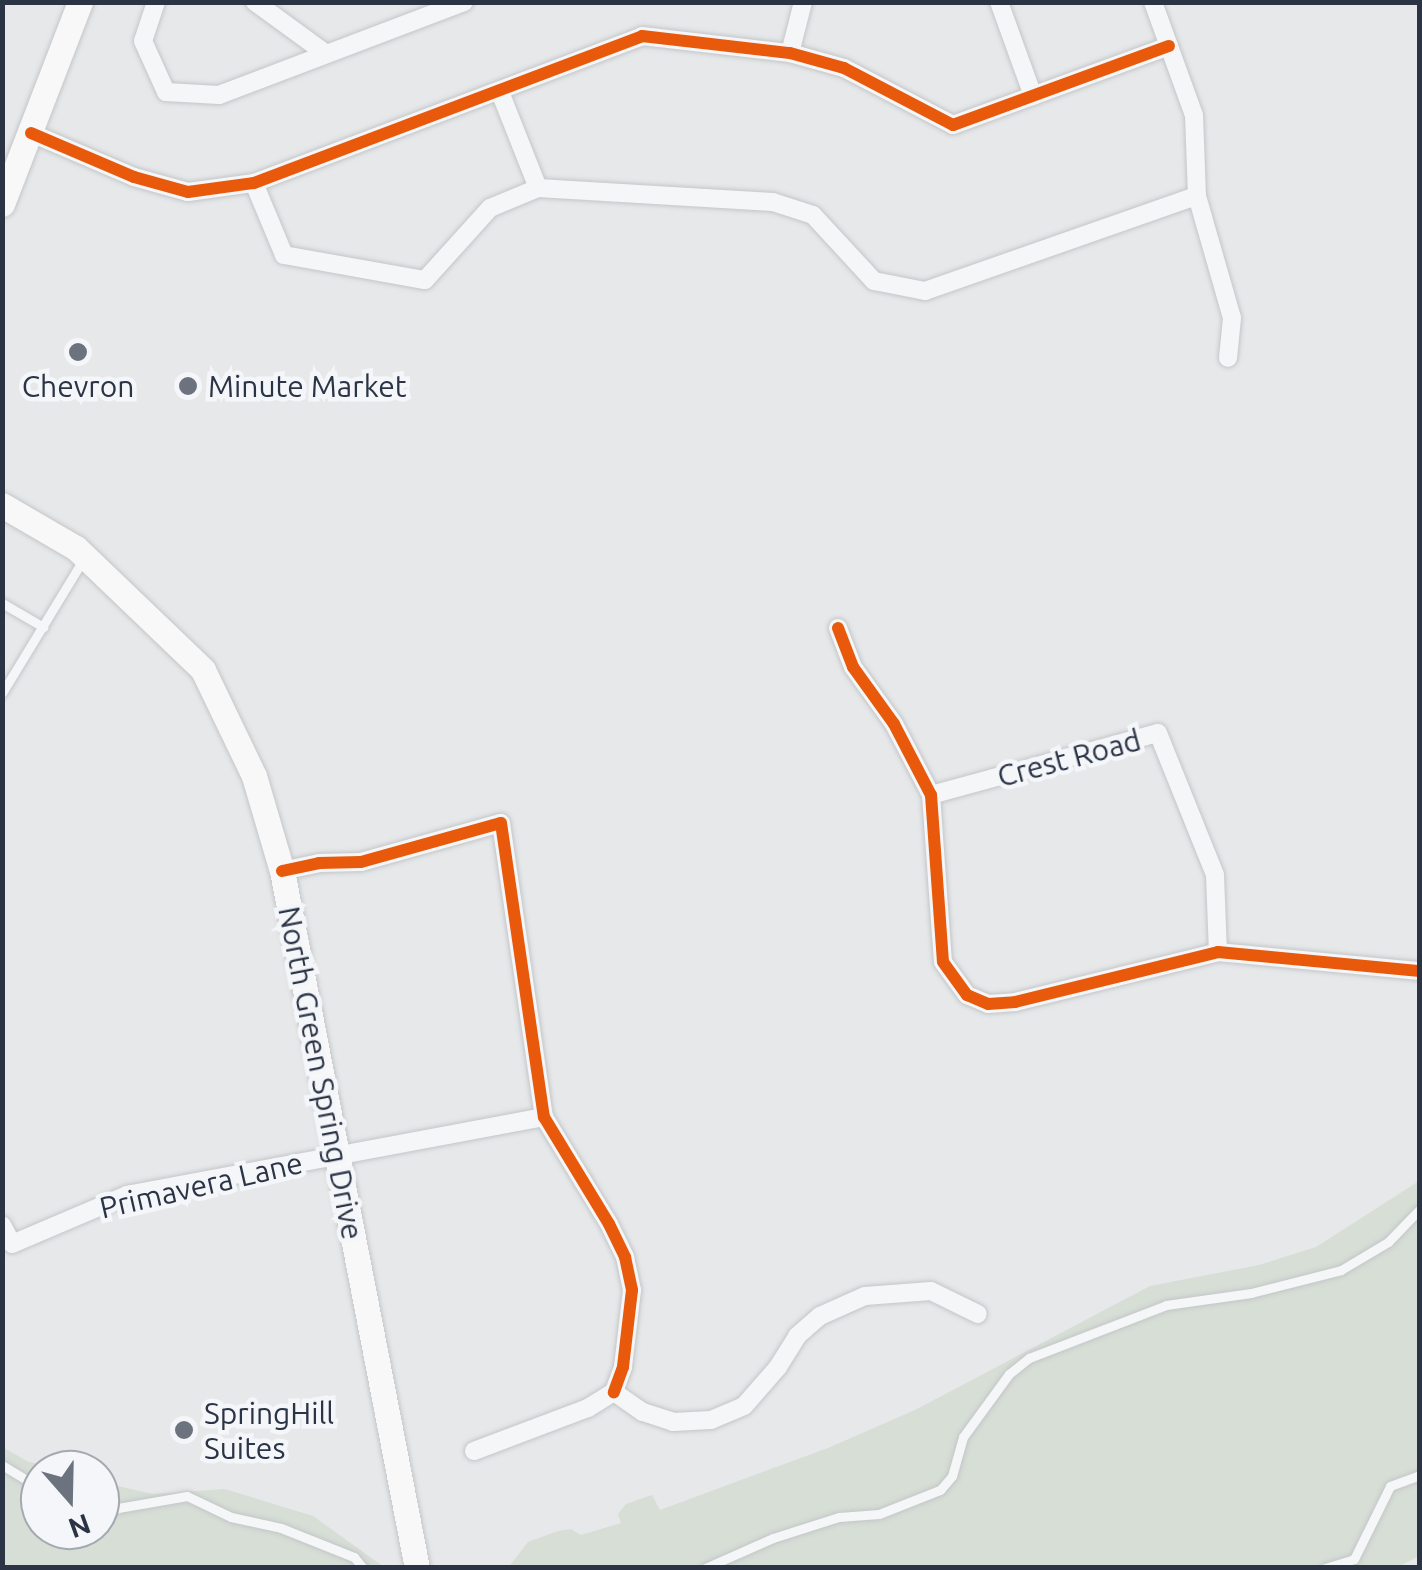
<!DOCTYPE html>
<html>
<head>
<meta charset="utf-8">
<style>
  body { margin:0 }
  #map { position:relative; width:1422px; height:1570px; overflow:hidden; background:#e6e8ea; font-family:Ubuntu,sans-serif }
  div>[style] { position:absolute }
  .green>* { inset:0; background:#d6ded6 }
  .roads { filter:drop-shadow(0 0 2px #c4c6c8) drop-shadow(0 0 2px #c4c6c8) }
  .lane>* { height:9px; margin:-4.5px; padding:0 4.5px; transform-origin:4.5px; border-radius:4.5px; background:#f5f6f7 }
  .street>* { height:18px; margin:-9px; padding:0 9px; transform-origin:9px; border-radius:9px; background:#f5f6f7 }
  .secondary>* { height:25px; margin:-12.5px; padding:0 12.5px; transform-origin:12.5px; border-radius:12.5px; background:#f8f8f8 }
  .cycleway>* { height:12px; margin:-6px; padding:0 6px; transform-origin:6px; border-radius:6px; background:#e8590c }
  .dots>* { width:28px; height:28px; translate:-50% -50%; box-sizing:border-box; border:5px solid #f4f6f9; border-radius:50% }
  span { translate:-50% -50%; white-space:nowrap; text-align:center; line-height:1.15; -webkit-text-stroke:9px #f4f6f9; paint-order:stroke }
  .poi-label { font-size:30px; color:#2b3445 }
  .left { translate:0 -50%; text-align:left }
  .street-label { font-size:30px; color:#2b3445 }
  .frame { position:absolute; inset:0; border:5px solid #2b3445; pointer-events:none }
  .north { position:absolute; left:20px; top:1450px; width:100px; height:100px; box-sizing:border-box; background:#f4f6f9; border:2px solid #a4a8b1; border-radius:50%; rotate:160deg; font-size:28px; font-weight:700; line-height:40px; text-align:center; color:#2b3445 }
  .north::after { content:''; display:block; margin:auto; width:35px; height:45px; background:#6c737f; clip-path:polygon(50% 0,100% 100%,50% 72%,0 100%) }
</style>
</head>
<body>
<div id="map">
  <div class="green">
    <i style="clip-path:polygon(1419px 1181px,1419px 1556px,1398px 1567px,508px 1568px,528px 1542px,558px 1531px,571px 1529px,581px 1535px,621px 1523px,618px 1514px,626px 1504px,652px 1495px,660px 1510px,828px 1448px,915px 1410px,1150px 1286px,1259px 1265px,1316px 1247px)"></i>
    <i style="clip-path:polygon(2px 1447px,27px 1461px,57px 1470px,40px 1470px,40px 1530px,100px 1530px,100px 1482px,153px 1494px,225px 1489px,313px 1516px,384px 1567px,3px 1567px)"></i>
  </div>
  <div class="roads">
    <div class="lane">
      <i style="left:2px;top:603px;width:48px;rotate:30.3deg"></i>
      <i style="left:2px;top:693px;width:158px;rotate:-58.7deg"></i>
      <i style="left:2px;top:1465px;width:44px;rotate:31.2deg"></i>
      <i style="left:100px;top:1503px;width:19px;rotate:16deg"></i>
      <i style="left:118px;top:1508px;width:70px;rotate:-9.9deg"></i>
      <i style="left:187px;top:1496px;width:49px;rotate:25.5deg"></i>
      <i style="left:231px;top:1517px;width:51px;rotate:12.4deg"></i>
      <i style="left:281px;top:1528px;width:79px;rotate:21.7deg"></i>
      <i style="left:354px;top:1557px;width:14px;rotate:51deg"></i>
      <i style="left:705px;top:1568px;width:74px;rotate:-23.8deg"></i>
      <i style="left:773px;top:1538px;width:69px;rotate:-17.7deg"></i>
      <i style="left:839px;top:1517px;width:40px;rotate:-4.3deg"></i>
      <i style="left:879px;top:1514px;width:66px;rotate:-21.5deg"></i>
      <i style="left:940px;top:1490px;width:18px;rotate:-49deg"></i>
      <i style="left:952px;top:1476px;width:41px;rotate:-74.2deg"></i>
      <i style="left:963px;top:1437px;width:78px;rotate:-53.9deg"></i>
      <i style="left:1009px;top:1374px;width:26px;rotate:-39deg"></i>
      <i style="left:1029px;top:1358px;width:147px;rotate:-21.1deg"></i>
      <i style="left:1166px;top:1305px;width:86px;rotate:-8deg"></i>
      <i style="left:1251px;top:1293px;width:93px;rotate:-14.3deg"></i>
      <i style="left:1341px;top:1270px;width:55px;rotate:-30.8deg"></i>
      <i style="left:1388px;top:1242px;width:46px;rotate:-45.9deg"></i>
      <i style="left:1325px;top:1568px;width:30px;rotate:-17deg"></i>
      <i style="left:1354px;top:1559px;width:81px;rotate:-63.7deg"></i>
      <i style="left:1390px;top:1486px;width:32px;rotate:-20deg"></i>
    </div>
    <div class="street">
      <i style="left:156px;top:2px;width:41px;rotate:108.4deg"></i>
      <i style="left:143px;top:41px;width:56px;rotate:65.7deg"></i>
      <i style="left:166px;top:92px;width:53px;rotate:3.2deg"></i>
      <i style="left:219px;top:95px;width:262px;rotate:-20.8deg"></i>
      <i style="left:255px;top:2px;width:87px;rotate:36.1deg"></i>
      <i style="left:999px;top:2px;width:100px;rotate:70.1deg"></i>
      <i style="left:1153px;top:2px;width:120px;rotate:70.1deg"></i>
      <i style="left:1194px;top:115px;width:81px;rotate:87.9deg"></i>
      <i style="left:1197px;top:196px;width:127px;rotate:74deg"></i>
      <i style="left:1232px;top:318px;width:40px;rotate:95.7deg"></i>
      <i style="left:790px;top:53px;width:53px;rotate:-75.7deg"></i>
      <i style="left:500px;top:92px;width:103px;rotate:68.4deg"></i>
      <i style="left:31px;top:133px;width:112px;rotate:23.1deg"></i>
      <i style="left:134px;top:177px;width:56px;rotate:15.5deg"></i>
      <i style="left:188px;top:192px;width:67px;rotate:-7.8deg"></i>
      <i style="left:254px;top:183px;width:415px;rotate:-20.7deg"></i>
      <i style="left:642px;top:36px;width:149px;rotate:6.6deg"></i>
      <i style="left:790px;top:53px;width:56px;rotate:15.5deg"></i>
      <i style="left:844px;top:68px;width:123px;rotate:27.6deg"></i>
      <i style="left:953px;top:125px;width:230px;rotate:-20.1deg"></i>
      <i style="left:254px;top:183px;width:78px;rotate:67.4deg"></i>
      <i style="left:284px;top:255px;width:143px;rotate:10.1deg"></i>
      <i style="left:425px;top:280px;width:97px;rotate:-47.9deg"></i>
      <i style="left:490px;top:208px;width:52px;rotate:-22.6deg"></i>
      <i style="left:538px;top:188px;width:235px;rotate:3.4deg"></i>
      <i style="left:773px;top:202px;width:42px;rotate:18deg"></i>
      <i style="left:813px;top:215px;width:90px;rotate:47.3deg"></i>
      <i style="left:874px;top:281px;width:52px;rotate:11.1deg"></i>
      <i style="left:925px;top:291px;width:288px;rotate:-19.3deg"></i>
      <i style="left:838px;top:628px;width:42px;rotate:69deg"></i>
      <i style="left:853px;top:667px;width:70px;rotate:54.3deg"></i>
      <i style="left:894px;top:724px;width:80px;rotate:62.5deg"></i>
      <i style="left:931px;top:795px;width:167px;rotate:85.9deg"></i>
      <i style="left:943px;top:962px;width:41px;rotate:54deg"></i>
      <i style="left:967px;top:995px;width:23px;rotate:23deg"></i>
      <i style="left:988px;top:1004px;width:27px;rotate:-4deg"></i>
      <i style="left:1015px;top:1002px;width:209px;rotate:-13.8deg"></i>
      <i style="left:1218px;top:952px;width:203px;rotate:5.4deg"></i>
      <i style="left:931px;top:795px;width:235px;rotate:-15.3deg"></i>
      <i style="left:1158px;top:733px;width:153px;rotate:68.1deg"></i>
      <i style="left:1215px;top:875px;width:77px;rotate:87.8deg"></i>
      <i style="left:282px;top:871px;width:38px;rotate:-12deg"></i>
      <i style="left:319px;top:863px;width:42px;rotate:-1.4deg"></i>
      <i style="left:361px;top:862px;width:145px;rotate:-15.6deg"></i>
      <i style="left:501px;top:823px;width:297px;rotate:81.7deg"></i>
      <i style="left:544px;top:1117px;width:125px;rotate:58.7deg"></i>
      <i style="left:609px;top:1224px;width:37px;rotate:64deg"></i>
      <i style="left:625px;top:1257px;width:34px;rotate:78deg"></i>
      <i style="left:632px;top:1290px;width:78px;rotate:96.7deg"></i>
      <i style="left:623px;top:1367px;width:27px;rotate:110deg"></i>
      <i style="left:2px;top:1225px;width:21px;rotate:62deg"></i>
      <i style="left:12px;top:1244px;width:125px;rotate:-23.1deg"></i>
      <i style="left:127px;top:1195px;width:424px;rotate:-10.6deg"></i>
      <i style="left:614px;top:1392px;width:35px;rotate:35deg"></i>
      <i style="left:643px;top:1412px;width:32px;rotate:18deg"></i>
      <i style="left:673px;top:1422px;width:38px;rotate:-3deg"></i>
      <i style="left:711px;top:1420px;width:36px;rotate:-23deg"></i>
      <i style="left:744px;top:1406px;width:52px;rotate:-48.9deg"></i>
      <i style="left:778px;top:1367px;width:36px;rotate:-58deg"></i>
      <i style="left:797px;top:1336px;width:30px;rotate:-41deg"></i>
      <i style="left:820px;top:1316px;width:49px;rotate:-24deg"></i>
      <i style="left:865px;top:1296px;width:66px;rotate:-4.3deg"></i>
      <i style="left:931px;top:1291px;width:52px;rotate:26.1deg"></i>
      <i style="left:474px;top:1451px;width:122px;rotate:-20.7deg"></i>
      <i style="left:588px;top:1408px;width:31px;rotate:-32deg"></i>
    </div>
    <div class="secondary">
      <i style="left:2px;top:204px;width:217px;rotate:-68.9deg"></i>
      <i style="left:2px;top:505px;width:86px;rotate:30.2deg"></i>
      <i style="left:76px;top:548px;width:176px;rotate:43.8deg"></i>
      <i style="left:203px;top:670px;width:118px;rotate:64.3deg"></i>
      <i style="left:254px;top:776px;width:99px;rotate:73.6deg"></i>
      <i style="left:282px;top:871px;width:710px;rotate:79.04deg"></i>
    </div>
  </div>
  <div class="cycleway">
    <i style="left:31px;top:133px;width:112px;rotate:23.1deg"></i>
    <i style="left:134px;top:177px;width:56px;rotate:15.5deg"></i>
    <i style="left:188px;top:192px;width:67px;rotate:-7.8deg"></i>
    <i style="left:254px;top:183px;width:415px;rotate:-20.7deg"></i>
    <i style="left:642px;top:36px;width:149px;rotate:6.6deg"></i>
    <i style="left:790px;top:53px;width:56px;rotate:15.5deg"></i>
    <i style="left:844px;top:68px;width:123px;rotate:27.6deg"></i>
    <i style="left:953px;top:125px;width:230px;rotate:-20.1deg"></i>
    <i style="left:838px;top:628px;width:42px;rotate:69deg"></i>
    <i style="left:853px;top:667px;width:70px;rotate:54.3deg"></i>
    <i style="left:894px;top:724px;width:80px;rotate:62.5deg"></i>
    <i style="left:931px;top:795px;width:167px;rotate:85.9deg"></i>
    <i style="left:943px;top:962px;width:41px;rotate:54deg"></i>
    <i style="left:967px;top:995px;width:23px;rotate:23deg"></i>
    <i style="left:988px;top:1004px;width:27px;rotate:-4deg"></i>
    <i style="left:1015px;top:1002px;width:209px;rotate:-13.8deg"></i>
    <i style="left:1218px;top:952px;width:203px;rotate:5.4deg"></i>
    <i style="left:282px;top:871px;width:38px;rotate:-12deg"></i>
    <i style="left:319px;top:863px;width:42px;rotate:-1.4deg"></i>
    <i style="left:361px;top:862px;width:145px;rotate:-15.6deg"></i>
    <i style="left:501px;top:823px;width:297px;rotate:81.7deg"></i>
    <i style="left:544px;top:1117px;width:125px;rotate:58.7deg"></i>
    <i style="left:609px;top:1224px;width:37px;rotate:64deg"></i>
    <i style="left:625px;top:1257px;width:34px;rotate:78deg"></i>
    <i style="left:632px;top:1290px;width:78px;rotate:96.7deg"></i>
    <i style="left:623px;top:1367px;width:27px;rotate:110deg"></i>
  </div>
  <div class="dots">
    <i style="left:78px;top:352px;background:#6c737f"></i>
    <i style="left:188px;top:386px;background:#6c737f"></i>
    <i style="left:184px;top:1430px;background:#6c737f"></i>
  </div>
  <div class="poi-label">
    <span style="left:78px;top:386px">Chevron</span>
    <span class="left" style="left:208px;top:386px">Minute Market</span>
    <span class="left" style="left:204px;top:1430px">SpringHill<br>Suites</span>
  </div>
  <div class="street-label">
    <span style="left:1069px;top:758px;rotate:-15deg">Crest Road</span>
    <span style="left:321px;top:1073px;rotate:79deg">North Green Spring Drive</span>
    <span style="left:201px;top:1185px;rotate:-13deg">Primavera Lane</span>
  </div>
  <div class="frame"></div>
  <div class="north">N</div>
</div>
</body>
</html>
